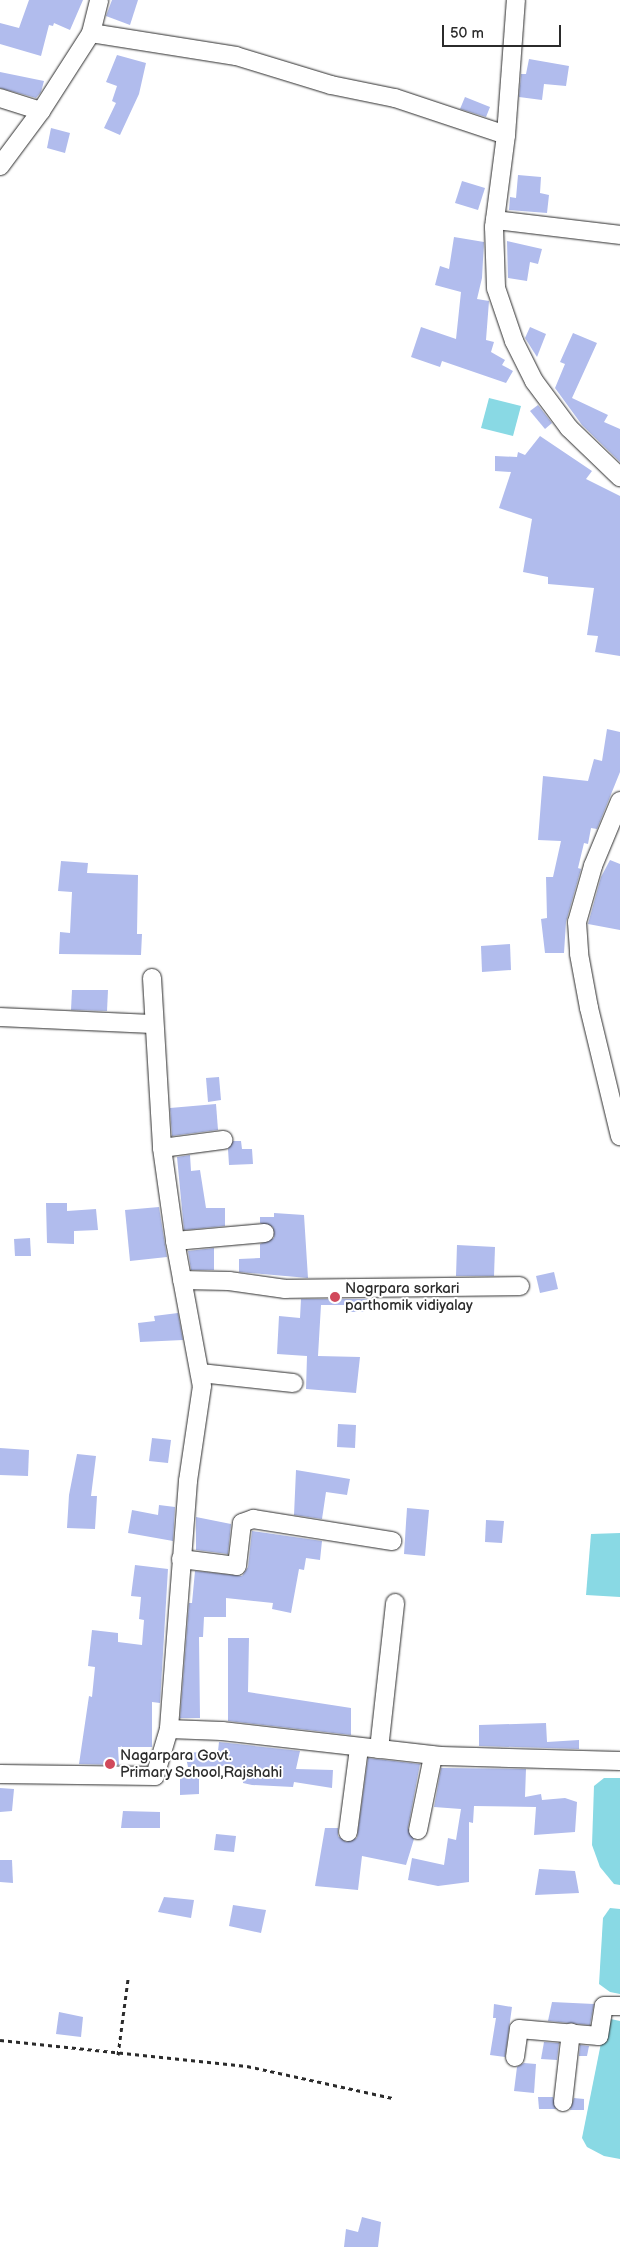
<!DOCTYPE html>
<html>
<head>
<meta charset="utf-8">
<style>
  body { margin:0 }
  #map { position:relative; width:620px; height:2247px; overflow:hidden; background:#fff; font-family:"Balsamiq Sans",sans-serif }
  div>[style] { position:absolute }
  .water>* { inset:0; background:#89d9e4 }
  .building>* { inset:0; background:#b1bced }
  .path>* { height:3px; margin-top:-1.5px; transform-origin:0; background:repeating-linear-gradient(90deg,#2b2b2b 0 4px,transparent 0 8px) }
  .roads { filter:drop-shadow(0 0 1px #2b2b2b) drop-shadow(0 0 1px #2b2b2b) }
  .minor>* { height:18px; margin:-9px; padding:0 9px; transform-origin:9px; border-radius:9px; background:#fff }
  .dots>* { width:14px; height:14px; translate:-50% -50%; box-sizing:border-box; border:2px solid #fff; border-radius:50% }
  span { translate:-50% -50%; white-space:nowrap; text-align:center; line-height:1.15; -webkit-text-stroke:4px #fff; paint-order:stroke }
  .poi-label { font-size:15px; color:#2b2b2b }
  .left { translate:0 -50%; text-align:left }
  .scale { position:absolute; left:442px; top:25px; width:119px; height:22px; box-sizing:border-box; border:2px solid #2b2b2b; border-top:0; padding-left:6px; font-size:15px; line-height:18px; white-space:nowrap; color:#2b2b2b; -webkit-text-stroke:4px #fff; paint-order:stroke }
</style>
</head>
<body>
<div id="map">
  <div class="water">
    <i style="clip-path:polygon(489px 398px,521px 406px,513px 436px,481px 428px)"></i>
    <i style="clip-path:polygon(620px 1533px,620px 1597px,586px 1595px,591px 1534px)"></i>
    <i style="clip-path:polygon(604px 1778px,620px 1778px,620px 1885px,614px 1884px,600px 1867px,592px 1845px,594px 1786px)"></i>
    <i style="clip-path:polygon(610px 1908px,620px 1909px,620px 1994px,610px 1992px,599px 1984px,603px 1918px)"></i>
    <i style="clip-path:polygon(606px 2018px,620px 2021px,620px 2159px,604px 2156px,587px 2147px,582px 2138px)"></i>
  </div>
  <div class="building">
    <i style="clip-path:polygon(29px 0,83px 0,70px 30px,54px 23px,53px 26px,49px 25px,41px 56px,0 44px,0 23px,19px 28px)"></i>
    <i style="clip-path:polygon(112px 0,138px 0,130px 25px,106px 16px)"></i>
    <i style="clip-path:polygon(117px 55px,146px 63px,139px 94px,120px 135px,104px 128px,116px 103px,112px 101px,117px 86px,106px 82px)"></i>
    <i style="clip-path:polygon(529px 59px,569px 66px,566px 86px,544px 84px,542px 100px,519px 97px,521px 74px,526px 74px)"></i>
    <i style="clip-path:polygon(0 72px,44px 81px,41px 92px,36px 98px,0 88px)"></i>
    <i style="clip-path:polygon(465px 97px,490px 107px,486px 117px,460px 109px)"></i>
    <i style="clip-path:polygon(51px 128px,70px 133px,65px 153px,47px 148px)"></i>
    <i style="clip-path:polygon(518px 175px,541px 177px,540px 193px,549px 195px,547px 213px,509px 210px,510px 197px,516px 198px)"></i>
    <i style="clip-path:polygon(462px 181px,485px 188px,478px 210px,455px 203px)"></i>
    <i style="clip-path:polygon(454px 237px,484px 242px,482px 278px,477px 299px,489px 301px,486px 340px,494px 342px,491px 352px,505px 360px,502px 365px,513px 371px,506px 383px,442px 361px,440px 367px,411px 357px,421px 327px,456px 339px,461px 292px,435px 285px,440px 266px,449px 269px)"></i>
    <i style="clip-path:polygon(507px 241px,542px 249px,538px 264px,530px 262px,527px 281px,508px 278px)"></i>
    <i style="clip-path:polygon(530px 327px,546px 334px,537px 357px,525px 338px)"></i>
    <i style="clip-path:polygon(573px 333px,597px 343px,572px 398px,608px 415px,604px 422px,620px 429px,620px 462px,582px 425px,555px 388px,565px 364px,560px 362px)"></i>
    <i style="clip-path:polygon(538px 405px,552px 423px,545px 429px,530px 411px)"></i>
    <i style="clip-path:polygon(540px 436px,592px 471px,586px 479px,620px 496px,620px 656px,595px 652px,598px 636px,587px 635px,594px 588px,548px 584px,548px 577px,523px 572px,532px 519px,499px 508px,511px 472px,495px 471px,495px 456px,517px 457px,518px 452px,525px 455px)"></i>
    <i style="clip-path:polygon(607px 729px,620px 732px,620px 772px,597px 829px,591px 828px,588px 844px,584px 843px,578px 868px,581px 869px,566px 922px,564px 953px,545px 953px,541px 919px,547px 918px,546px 877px,553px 877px,561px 841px,538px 840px,543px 776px,588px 781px,594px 759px,602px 761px)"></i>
    <i style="clip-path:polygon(610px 860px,620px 864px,620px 930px,588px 924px,601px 877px)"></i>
    <i style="clip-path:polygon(61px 861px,88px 863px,87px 873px,138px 875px,137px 934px,142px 934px,141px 955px,59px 954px,60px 932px,70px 933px,72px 892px,58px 891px)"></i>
    <i style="clip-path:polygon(510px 944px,511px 970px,482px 972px,481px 946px)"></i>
    <i style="clip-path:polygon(72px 990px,108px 990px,107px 1011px,71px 1010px)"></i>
    <i style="clip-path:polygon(219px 1077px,221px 1100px,208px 1102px,206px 1078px)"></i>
    <i style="clip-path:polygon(216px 1104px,218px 1130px,172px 1136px,170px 1108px)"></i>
    <i style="clip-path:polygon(233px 1141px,241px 1141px,242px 1149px,252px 1149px,253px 1164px,229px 1165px,228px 1149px)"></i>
    <i style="clip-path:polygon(190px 1155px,191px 1171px,200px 1170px,206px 1208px,225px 1208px,225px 1226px,184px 1230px,177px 1157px)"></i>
    <i style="clip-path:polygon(46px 1203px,67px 1203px,67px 1211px,96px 1209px,98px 1230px,74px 1231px,74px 1244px,47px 1243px)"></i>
    <i style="clip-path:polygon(159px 1207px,167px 1257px,130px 1261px,125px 1210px)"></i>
    <i style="clip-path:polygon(274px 1213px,304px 1215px,308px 1278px,239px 1272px,239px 1259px,260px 1258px,260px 1244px,274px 1238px,273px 1227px,260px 1223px,260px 1217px,274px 1217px)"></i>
    <i style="clip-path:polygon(30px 1238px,31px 1256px,15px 1256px,14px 1239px)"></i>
    <i style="clip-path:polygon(457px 1245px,495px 1247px,494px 1276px,456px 1276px)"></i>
    <i style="clip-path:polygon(214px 1248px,214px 1270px,191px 1270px,188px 1251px)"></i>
    <i style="clip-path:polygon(554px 1272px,558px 1289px,540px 1293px,536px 1276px)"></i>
    <i style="clip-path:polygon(301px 1299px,371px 1299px,364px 1300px,364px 1312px,349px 1312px,349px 1305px,321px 1305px,318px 1356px,360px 1357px,356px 1393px,306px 1389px,307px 1356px,277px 1354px,279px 1316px,300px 1318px)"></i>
    <i style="clip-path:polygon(178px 1313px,183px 1340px,140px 1342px,138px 1323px,155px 1321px,154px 1316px)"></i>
    <i style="clip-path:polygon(338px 1424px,356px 1425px,355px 1448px,337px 1447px)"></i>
    <i style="clip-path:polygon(152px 1438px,171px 1440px,168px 1463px,149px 1461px)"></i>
    <i style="clip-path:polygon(0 1448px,29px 1450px,28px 1476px,0 1475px)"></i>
    <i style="clip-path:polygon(77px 1454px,96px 1456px,91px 1496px,97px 1496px,95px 1529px,67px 1528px,69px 1495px)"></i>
    <i style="clip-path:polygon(296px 1470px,350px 1479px,347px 1495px,326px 1492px,322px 1519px,294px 1515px)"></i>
    <i style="clip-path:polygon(159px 1505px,175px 1507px,173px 1541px,128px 1533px,132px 1510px,158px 1515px)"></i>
    <i style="clip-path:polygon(407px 1508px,429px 1510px,425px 1556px,404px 1554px)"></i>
    <i style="clip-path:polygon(196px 1517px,231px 1524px,228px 1554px,196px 1550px)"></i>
    <i style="clip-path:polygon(486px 1520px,504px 1521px,502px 1543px,485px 1542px)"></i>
    <i style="clip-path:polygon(252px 1531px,322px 1541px,320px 1560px,306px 1558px,304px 1570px,299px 1569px,291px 1613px,272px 1609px,273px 1603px,226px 1598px,226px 1617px,204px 1617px,203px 1637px,199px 1637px,200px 1718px,180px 1718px,189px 1603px,192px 1603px,195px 1571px,242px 1576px,248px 1567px)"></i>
    <i style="clip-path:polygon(135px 1565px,168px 1569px,160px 1703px,152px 1702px,152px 1747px,118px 1747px,119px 1765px,79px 1764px,89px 1696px,92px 1697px,95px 1667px,88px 1666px,92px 1630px,118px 1633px,118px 1642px,142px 1645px,144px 1620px,139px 1619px,141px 1597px,131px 1596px)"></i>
    <i style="clip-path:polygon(228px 1638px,249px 1638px,248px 1692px,351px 1708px,351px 1735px,228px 1721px)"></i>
    <i style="clip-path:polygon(546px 1723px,547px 1742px,579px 1740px,579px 1749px,479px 1746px,479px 1725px)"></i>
    <i style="clip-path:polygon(219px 1742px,300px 1751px,296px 1769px,333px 1770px,332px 1788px,294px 1782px,293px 1787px,252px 1785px,243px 1783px,244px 1771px,225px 1771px,226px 1766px,188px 1767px,185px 1753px,218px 1751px)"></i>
    <i style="clip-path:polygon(368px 1758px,420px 1764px,408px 1828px,414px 1839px,406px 1865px,362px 1856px,358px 1890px,315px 1886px,325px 1828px,338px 1828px,338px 1836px,346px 1842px,357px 1838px)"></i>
    <i style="clip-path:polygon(441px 1768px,526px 1769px,525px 1797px,541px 1794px,542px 1800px,565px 1798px,577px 1802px,575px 1832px,534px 1835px,536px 1807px,474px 1806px,473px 1823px,469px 1822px,469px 1882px,438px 1886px,408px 1880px,412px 1858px,444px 1865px,448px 1838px,456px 1840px,461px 1809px,434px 1807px)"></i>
    <i style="clip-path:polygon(180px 1775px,199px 1775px,199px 1794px,180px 1795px)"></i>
    <i style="clip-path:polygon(0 1788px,14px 1789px,12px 1811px,0 1812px)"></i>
    <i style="clip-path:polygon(123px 1811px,160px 1812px,160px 1828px,121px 1828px)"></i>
    <i style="clip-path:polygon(216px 1834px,236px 1836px,234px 1852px,214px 1850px)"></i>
    <i style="clip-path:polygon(0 1860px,12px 1860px,13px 1883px,0 1882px)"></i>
    <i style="clip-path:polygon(539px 1869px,575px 1871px,579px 1893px,535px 1895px)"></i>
    <i style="clip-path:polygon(164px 1897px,194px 1900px,191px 1918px,158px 1912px)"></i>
    <i style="clip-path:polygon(233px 1905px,266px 1910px,261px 1933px,229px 1926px)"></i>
    <i style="clip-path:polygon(552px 2002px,594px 2004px,590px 2025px,548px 2021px)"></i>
    <i style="clip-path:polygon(494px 2004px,512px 2007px,505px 2057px,490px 2055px,496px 2018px,493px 2018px)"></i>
    <i style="clip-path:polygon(59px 2012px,83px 2017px,81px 2037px,56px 2034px)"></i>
    <i style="clip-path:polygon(544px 2042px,559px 2043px,557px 2060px,541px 2059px)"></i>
    <i style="clip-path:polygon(580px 2045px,589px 2046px,587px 2056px,579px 2056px)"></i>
    <i style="clip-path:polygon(524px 2063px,536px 2064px,534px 2093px,514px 2091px,517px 2067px)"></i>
    <i style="clip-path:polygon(538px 2097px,553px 2097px,556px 2109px,539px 2109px)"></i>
    <i style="clip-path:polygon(574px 2098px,584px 2099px,584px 2110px,570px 2110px)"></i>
    <i style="clip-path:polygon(362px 2217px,381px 2222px,378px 2247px,344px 2247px,346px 2229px,358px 2232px)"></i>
  </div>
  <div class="path">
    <i style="left:0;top:2040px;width:248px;rotate:6deg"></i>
    <i style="left:247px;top:2066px;width:149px;rotate:12.4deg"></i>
    <i style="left:118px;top:2055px;width:77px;rotate:-82.5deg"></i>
  </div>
  <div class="roads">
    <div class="minor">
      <i style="left:91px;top:33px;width:34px;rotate:-76deg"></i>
      <i style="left:0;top:98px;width:43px;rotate:17.6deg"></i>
      <i style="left:506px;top:135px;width:135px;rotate:-85.8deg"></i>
      <i style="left:0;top:166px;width:69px;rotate:-53.3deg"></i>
      <i style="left:41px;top:111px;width:93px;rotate:-57.3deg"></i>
      <i style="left:91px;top:33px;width:147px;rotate:9deg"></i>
      <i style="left:236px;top:56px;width:99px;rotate:17deg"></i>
      <i style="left:331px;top:85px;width:65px;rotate:11.5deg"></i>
      <i style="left:395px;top:98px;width:117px;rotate:18.4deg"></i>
      <i style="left:506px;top:135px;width:93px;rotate:97.4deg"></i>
      <i style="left:494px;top:227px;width:61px;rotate:88.1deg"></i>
      <i style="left:496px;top:288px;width:56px;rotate:71.2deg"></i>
      <i style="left:514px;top:341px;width:45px;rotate:63.4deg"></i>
      <i style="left:534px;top:381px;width:59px;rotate:53.3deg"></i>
      <i style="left:569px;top:428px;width:71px;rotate:43.9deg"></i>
      <i style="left:495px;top:220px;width:126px;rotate:6.8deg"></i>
      <i style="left:620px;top:801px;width:70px;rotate:112.6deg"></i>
      <i style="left:593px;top:866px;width:58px;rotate:105.9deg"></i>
      <i style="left:577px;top:922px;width:32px;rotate:86deg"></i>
      <i style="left:579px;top:954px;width:55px;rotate:79.5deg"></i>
      <i style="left:589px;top:1008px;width:132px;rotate:76.4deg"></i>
      <i style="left:152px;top:978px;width:170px;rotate:86.6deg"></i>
      <i style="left:162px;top:1148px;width:94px;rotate:82deg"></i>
      <i style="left:175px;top:1241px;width:147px;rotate:79.5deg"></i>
      <i style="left:202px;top:1386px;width:96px;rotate:98.4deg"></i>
      <i style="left:188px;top:1481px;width:249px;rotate:94.4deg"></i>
      <i style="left:0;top:1017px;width:154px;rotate:2.6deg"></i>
      <i style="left:162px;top:1148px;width:62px;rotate:-7.5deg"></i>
      <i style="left:175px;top:1241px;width:90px;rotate:-5.1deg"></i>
      <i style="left:182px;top:1280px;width:47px;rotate:1.2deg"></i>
      <i style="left:229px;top:1281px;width:57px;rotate:8.1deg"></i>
      <i style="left:285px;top:1289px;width:235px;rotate:-0.7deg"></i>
      <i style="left:200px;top:1373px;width:94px;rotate:6.1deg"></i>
      <i style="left:181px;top:1559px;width:56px;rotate:7.1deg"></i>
      <i style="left:237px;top:1566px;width:43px;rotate:-83.4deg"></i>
      <i style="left:242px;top:1523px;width:12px;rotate:-20deg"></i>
      <i style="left:253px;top:1519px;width:141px;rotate:9deg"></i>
      <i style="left:379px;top:1749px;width:147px;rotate:-83.7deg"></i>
      <i style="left:0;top:1774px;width:155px;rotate:0.7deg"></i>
      <i style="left:155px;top:1776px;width:49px;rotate:-73.4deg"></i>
      <i style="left:169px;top:1729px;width:53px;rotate:2.2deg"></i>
      <i style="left:222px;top:1731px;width:220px;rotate:6.5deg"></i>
      <i style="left:441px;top:1756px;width:179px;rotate:1.6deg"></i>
      <i style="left:418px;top:1830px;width:76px;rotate:-78.5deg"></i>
      <i style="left:348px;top:1832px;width:85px;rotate:-82.5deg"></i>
      <i style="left:515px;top:2057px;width:28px;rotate:-82deg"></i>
      <i style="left:519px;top:2029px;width:80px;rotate:5deg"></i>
      <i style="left:599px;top:2036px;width:30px;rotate:-81deg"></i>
      <i style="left:604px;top:2006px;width:16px"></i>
      <i style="left:563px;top:2102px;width:70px;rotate:-83.5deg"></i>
    </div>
  </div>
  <div class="dots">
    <i style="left:335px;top:1297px;background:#d1495b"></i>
    <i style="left:110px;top:1764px;background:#d1495b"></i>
  </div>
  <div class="poi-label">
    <span class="left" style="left:345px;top:1297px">Nogrpara sorkari<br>parthomik vidiyalay</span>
    <span class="left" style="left:120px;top:1764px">Nagarpara Govt.<br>Primary School,Rajshahi</span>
  </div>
  <div class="scale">50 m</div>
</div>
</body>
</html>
